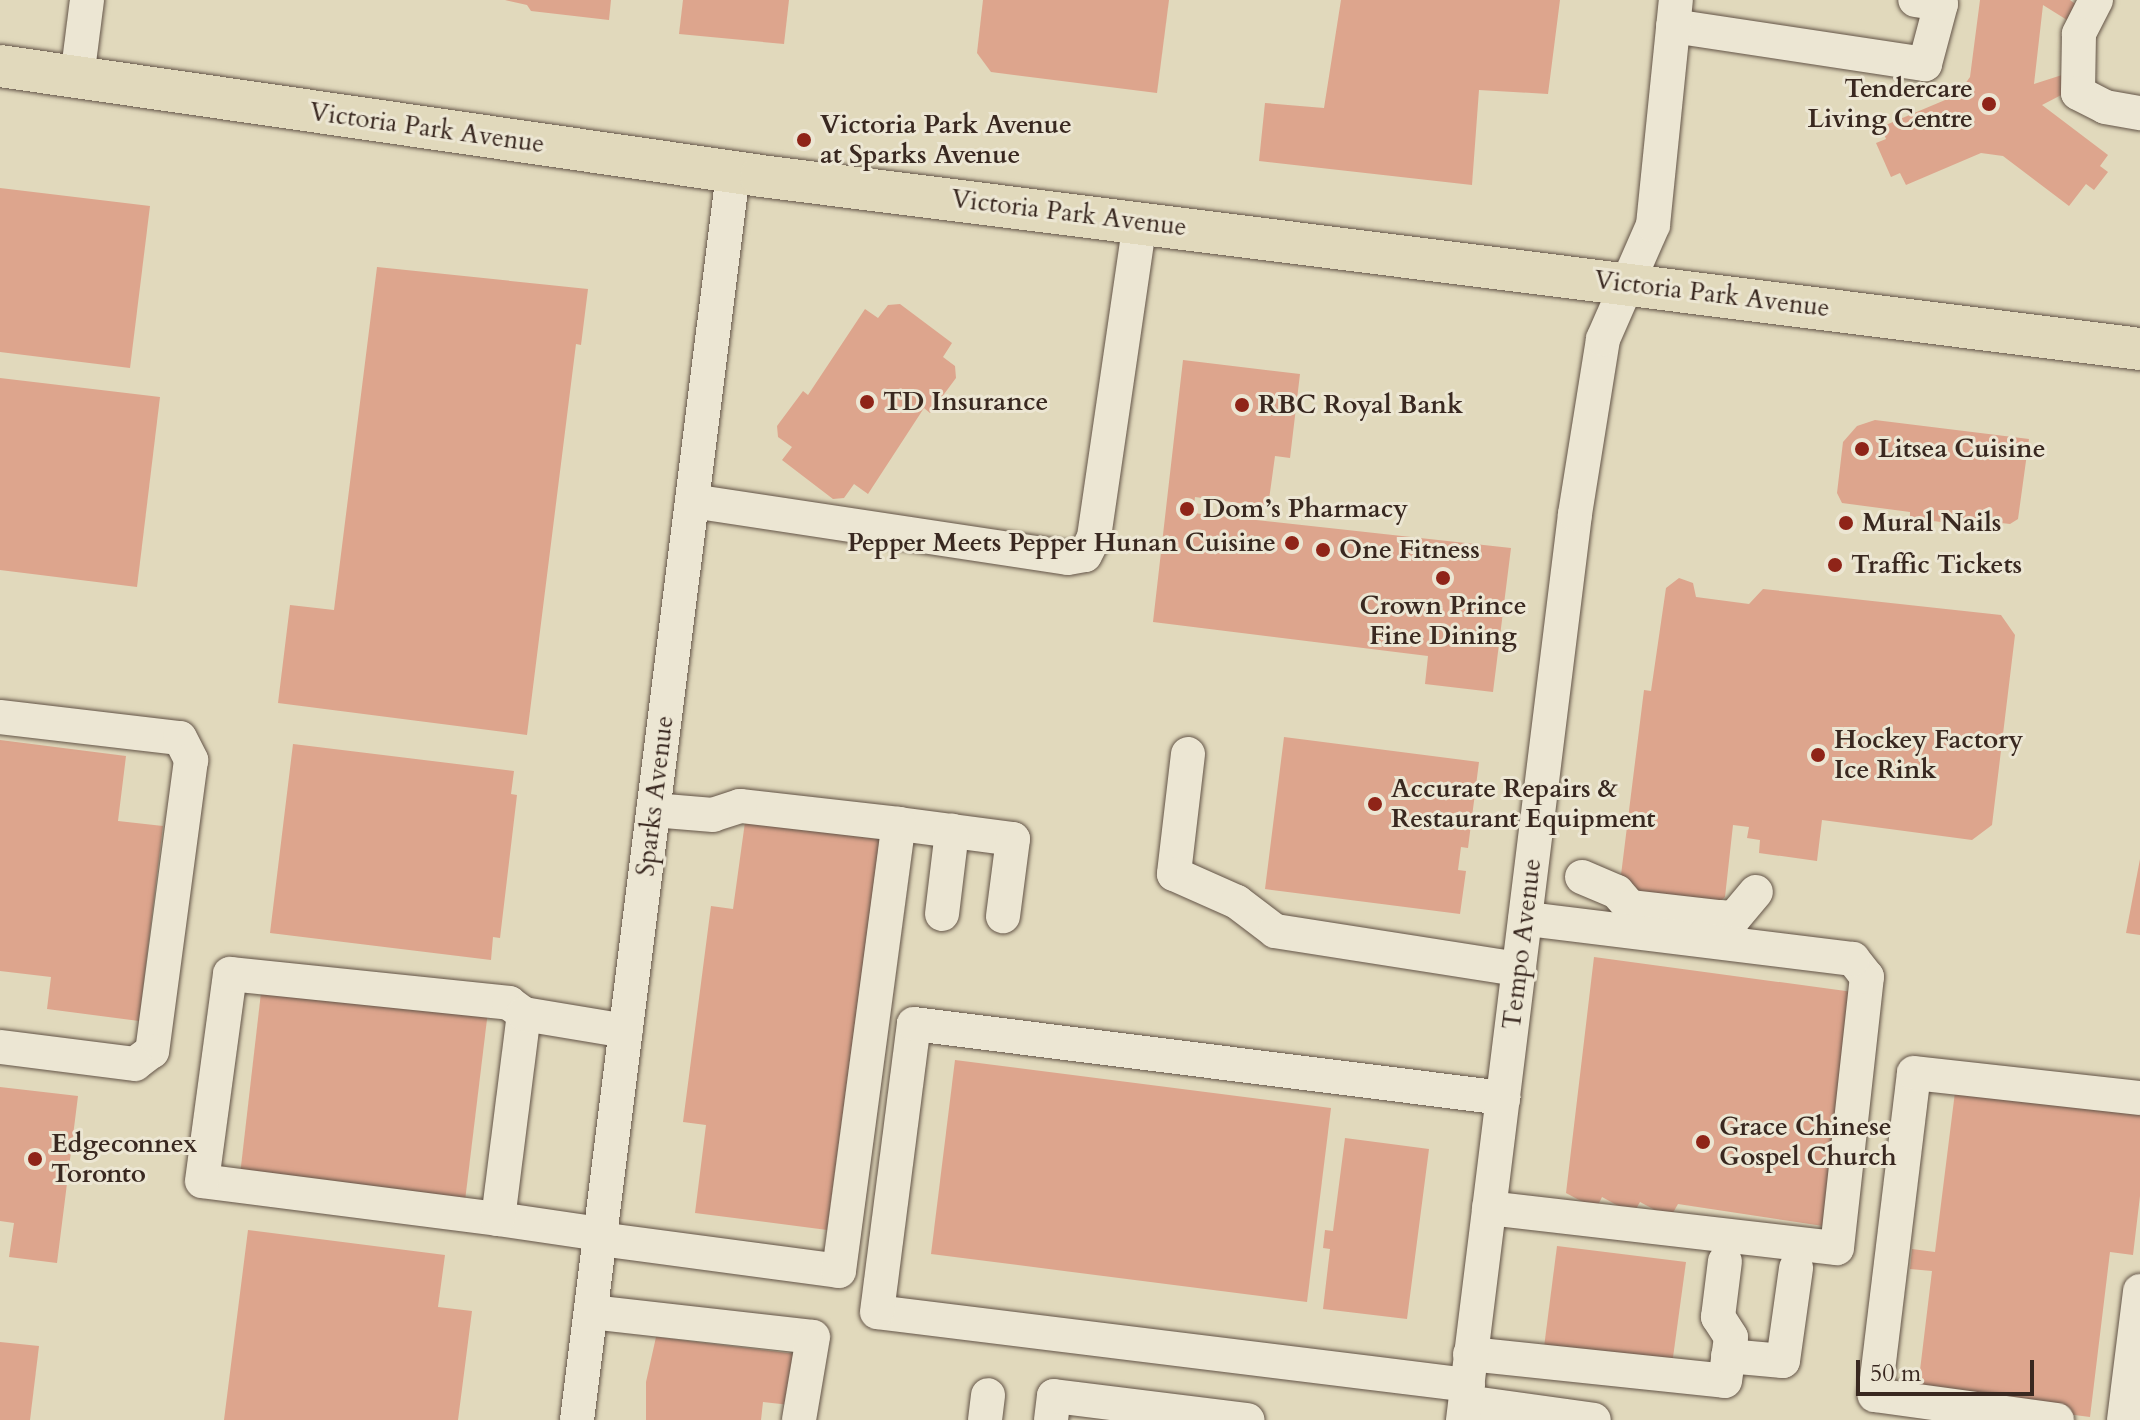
<!DOCTYPE html>
<html>
<head>
<meta charset="utf-8">
<style>
  body { margin:0 }
  #map { position:relative; width:2140px; height:1420px; overflow:hidden; background:#e1d9bc; font-family:Cardo,serif }
  div>[style] { position:absolute }
  .building>* { inset:0; background:#dda58d }
  .roads { filter:drop-shadow(0 0 2px #635447) drop-shadow(0 0 2px #635447) }
  .minor>* { height:34px; margin:-17px; padding:0 17px; transform-origin:17px; border-radius:17px; background:#ece6d3 }
  .major>* { height:42px; margin:-21px; padding:0 21px; transform-origin:21px; border-radius:21px; background:#e1d9bc }
  .dots>* { width:22px; height:22px; translate:-50% -50%; box-sizing:border-box; border:4px solid #ece6d3; border-radius:50% }
  span { translate:-50% -50%; white-space:nowrap; text-align:center; line-height:1.15; -webkit-text-stroke:6px #ece6d3; paint-order:stroke }
  .poi-label { font-size:26px; color:#392820; font-weight:700 }
  .right { translate:-100% -50%; text-align:right }
  .left { translate:0 -50%; text-align:left }
  .street-label { font-size:26px; color:#392820 }
  .scale { position:absolute; left:1856px; top:1360px; width:178px; height:36px; box-sizing:border-box; border:4px solid #392820; border-top:0; padding-left:10px; font-size:24px; line-height:28px; white-space:nowrap; color:#392820; -webkit-text-stroke:6px #ece6d3; paint-order:stroke }
</style>
</head>
<body>
<div id="map">
  <div class="building">
    <i style="clip-path:polygon(505px 0,611px 0,609px 20px,531px 11px,527px 5px)"></i>
    <i style="clip-path:polygon(683px 0,789px 0,784px 44px,679px 34px)"></i>
    <i style="clip-path:polygon(983px 0,1169px 0,1157px 93px,991px 72px,977px 53px)"></i>
    <i style="clip-path:polygon(1341px 0,1560px 0,1548px 94px,1479px 90px,1472px 185px,1259px 161px,1265px 103px,1324px 108px)"></i>
    <i style="clip-path:polygon(1980px 0,2070px 0,2078px 6px,2067px 20px,2043px 5px,2034px 84px,2062px 75px,2069px 91px,2042px 105px,2108px 155px,2100px 166px,2108px 172px,2094px 190px,2086px 184px,2069px 206px,2003px 156px,1981px 153px,1906px 185px,1900px 173px,1891px 177px,1876px 143px,1886px 139px,1881px 127px,1957px 95px,1970px 77px)"></i>
    <i style="clip-path:polygon(0 188px,150px 206px,130px 368px,0 352px)"></i>
    <i style="clip-path:polygon(377px 267px,588px 289px,581px 345px,576px 344px,527px 735px,278px 703px,290px 605px,334px 610px)"></i>
    <i style="clip-path:polygon(900px 304px,952px 343px,943px 357px,955px 366px,956px 378px,930px 413px,924px 408px,868px 494px,854px 484px,844px 498px,833px 499px,782px 460px,792px 447px,778px 437px,777px 426px,803px 391px,808px 395px,865px 309px,878px 318px,888px 305px)"></i>
    <i style="clip-path:polygon(1183px 360px,1300px 374px,1290px 458px,1275px 456px,1268px 507px,1195px 497px,1193px 513px,1511px 548px,1493px 692px,1425px 684px,1428px 656px,1153px 622px)"></i>
    <i style="clip-path:polygon(0 378px,160px 397px,137px 587px,0 570px)"></i>
    <i style="clip-path:polygon(1875px 420px,2029px 439px,2018px 519px,2010px 524px,1942px 516px,1941px 522px,1933px 521px,1910px 518px,1910px 512px,1842px 503px,1837px 493px,1843px 442px,1857px 426px)"></i>
    <i style="clip-path:polygon(1679px 578px,1693px 583px,1696px 597px,1749px 604px,1763px 589px,2001px 615px,2015px 635px,1992px 825px,1972px 840px,1822px 820px,1817px 861px,1759px 853px,1760px 840px,1747px 838px,1749px 827px,1733px 825px,1725px 897px,1710px 911px,1641px 903px,1620px 883px,1644px 690px,1651px 691px,1666px 588px)"></i>
    <i style="clip-path:polygon(1284px 737px,1479px 762px,1468px 848px,1461px 847px,1458px 870px,1466px 871px,1460px 914px,1265px 889px)"></i>
    <i style="clip-path:polygon(0 740px,126px 756px,118px 821px,163px 826px,139px 1021px,47px 1009px,51px 977px,0 971px)"></i>
    <i style="clip-path:polygon(293px 744px,514px 771px,511px 794px,517px 795px,500px 938px,493px 937px,491px 960px,270px 933px)"></i>
    <i style="clip-path:polygon(745px 822px,885px 840px,835px 1231px,695px 1213px,706px 1125px,683px 1122px,711px 906px,733px 909px)"></i>
    <i style="clip-path:polygon(2140px 859px,2140px 935px,2126px 933px)"></i>
    <i style="clip-path:polygon(1594px 957px,1853px 992px,1823px 1226px,1678px 1204px,1670px 1218px,1640px 1202px,1633px 1214px,1602px 1197px,1596px 1209px,1566px 1193px)"></i>
    <i style="clip-path:polygon(262px 984px,488px 1011px,465px 1201px,240px 1175px)"></i>
    <i style="clip-path:polygon(955px 1060px,1331px 1108px,1307px 1302px,931px 1254px)"></i>
    <i style="clip-path:polygon(0 1087px,78px 1096px,57px 1263px,9px 1257px,14px 1223px,0 1221px)"></i>
    <i style="clip-path:polygon(1955px 1092px,2140px 1115px,2140px 1196px,2133px 1255px,2110px 1252px,2090px 1417px,1917px 1395px,1932px 1271px,1910px 1269px,1912px 1249px,1935px 1252px)"></i>
    <i style="clip-path:polygon(1345px 1138px,1429px 1149px,1407px 1319px,1323px 1309px,1330px 1249px,1323px 1248px,1325px 1230px,1333px 1231px)"></i>
    <i style="clip-path:polygon(248px 1230px,445px 1255px,438px 1307px,472px 1311px,458px 1420px,224px 1420px)"></i>
    <i style="clip-path:polygon(1557px 1246px,1686px 1262px,1671px 1372px,1543px 1355px)"></i>
    <i style="clip-path:polygon(656px 1337px,796px 1354px,790px 1405px,763px 1402px,761px 1420px,646px 1420px,646px 1382px)"></i>
    <i style="clip-path:polygon(0 1342px,39px 1346px,30px 1420px,0 1420px)"></i>
  </div>
  <div class="roads">
    <div class="minor">
      <i style="left:2096px;top:0;width:38px;rotate:117deg"></i>
      <i style="left:2079px;top:34px;width:59px;rotate:91deg"></i>
      <i style="left:2078px;top:93px;width:30px;rotate:27deg"></i>
      <i style="left:2105px;top:107px;width:36px;rotate:10deg"></i>
      <i style="left:1673px;top:26px;width:255px;rotate:8.6deg"></i>
      <i style="left:1925px;top:64px;width:62px;rotate:-75.1deg"></i>
      <i style="left:1941px;top:4px;width:26px;rotate:-171deg"></i>
      <i style="left:77px;top:78px;width:79px;rotate:-82.7deg"></i>
      <i style="left:692px;top:501px;width:380px;rotate:8.6deg"></i>
      <i style="left:1068px;top:558px;width:17px;rotate:-10deg"></i>
      <i style="left:1085px;top:555px;width:20px;rotate:-63deg"></i>
      <i style="left:1094px;top:537px;width:318px;rotate:-81.7deg"></i>
      <i style="left:0;top:717px;width:181px;rotate:6.7deg"></i>
      <i style="left:180px;top:738px;width:25px;rotate:63deg"></i>
      <i style="left:191px;top:760px;width:294px;rotate:97.6deg"></i>
      <i style="left:152px;top:1051px;width:21px;rotate:143deg"></i>
      <i style="left:135px;top:1064px;width:136px;rotate:-172.8deg"></i>
      <i style="left:1188px;top:754px;width:121px;rotate:96.7deg"></i>
      <i style="left:1174px;top:874px;width:69px;rotate:24deg"></i>
      <i style="left:1237px;top:902px;width:48px;rotate:37.3deg"></i>
      <i style="left:1275px;top:931px;width:247px;rotate:8.9deg"></i>
      <i style="left:899px;top:824px;width:115px;rotate:7.5deg"></i>
      <i style="left:1013px;top:839px;width:78px;rotate:97.4deg"></i>
      <i style="left:1582px;top:877px;width:38px;rotate:23deg"></i>
      <i style="left:1617px;top:892px;width:20px;rotate:49deg"></i>
      <i style="left:1630px;top:907px;width:90px;rotate:6.4deg"></i>
      <i style="left:1719px;top:917px;width:15px;rotate:4deg"></i>
      <i style="left:1734px;top:918px;width:34px;rotate:-50deg"></i>
      <i style="left:942px;top:914px;width:84px;rotate:-83.1deg"></i>
      <i style="left:1489px;top:1208px;width:350px;rotate:6.6deg"></i>
      <i style="left:1837px;top:1248px;width:273px;rotate:-83.7deg"></i>
      <i style="left:1867px;top:977px;width:23px;rotate:-128deg"></i>
      <i style="left:1853px;top:959px;width:330px;rotate:-173deg"></i>
      <i style="left:498px;top:1219px;width:298px;rotate:-172.7deg"></i>
      <i style="left:202px;top:1181px;width:209px;rotate:-82.3deg"></i>
      <i style="left:230px;top:974px;width:281px;rotate:5.9deg"></i>
      <i style="left:509px;top:1003px;width:19px;rotate:36deg"></i>
      <i style="left:600px;top:1234px;width:103px;rotate:-171.6deg"></i>
      <i style="left:498px;top:1219px;width:207px;rotate:-82.8deg"></i>
      <i style="left:524px;top:1014px;width:103px;rotate:9.5deg"></i>
      <i style="left:600px;top:1239px;width:241px;rotate:7.6deg"></i>
      <i style="left:839px;top:1271px;width:451px;rotate:-82.4deg"></i>
      <i style="left:899px;top:824px;width:160px;rotate:-173.5deg"></i>
      <i style="left:740px;top:806px;width:28px;rotate:162deg"></i>
      <i style="left:713px;top:815px;width:60px;rotate:-175.2deg"></i>
      <i style="left:591px;top:1312px;width:223px;rotate:6.4deg"></i>
      <i style="left:813px;top:1337px;width:84px;rotate:99.6deg"></i>
      <i style="left:1470px;top:1354px;width:256px;rotate:6deg"></i>
      <i style="left:1725px;top:1381px;width:44px;rotate:-82.2deg"></i>
      <i style="left:1731px;top:1337px;width:24px;rotate:-123deg"></i>
      <i style="left:1718px;top:1317px;width:56px;rotate:-82.9deg"></i>
      <i style="left:1728px;top:1356px;width:55px;rotate:5.2deg"></i>
      <i style="left:1783px;top:1361px;width:94px;rotate:-82deg"></i>
      <i style="left:1468px;top:1385px;width:595px;rotate:-172.96deg"></i>
      <i style="left:877px;top:1312px;width:290px;rotate:-82.7deg"></i>
      <i style="left:914px;top:1024px;width:594px;rotate:7.16deg"></i>
      <i style="left:1466px;top:1402px;width:129px;rotate:8deg"></i>
      <i style="left:577px;top:1420px;width:1258px;rotate:-82.87deg"></i>
      <i style="left:985px;top:1420px;width:25px;rotate:-83deg"></i>
      <i style="left:1051px;top:1420px;width:24px;rotate:-83deg"></i>
      <i style="left:1054px;top:1396px;width:195px;rotate:7.1deg"></i>
      <i style="left:1463px;top:1420px;width:913px;rotate:-82.95deg"></i>
      <i style="left:1575px;top:514px;width:177px;rotate:-80.9deg"></i>
      <i style="left:1603px;top:339px;width:124px;rotate:-66.3deg"></i>
      <i style="left:1653px;top:225px;width:226px;rotate:-84.2deg"></i>
      <i style="left:2057px;top:1420px;width:184px;rotate:-172.2deg"></i>
      <i style="left:1875px;top:1395px;width:324px;rotate:-83.1deg"></i>
      <i style="left:1914px;top:1073px;width:227px;rotate:6.3deg"></i>
      <i style="left:2124px;top:1420px;width:130px;rotate:-82.9deg"></i>
    </div>
    <div class="major">
      <i style="left:0;top:66px;width:769px;rotate:8.22deg"></i>
      <i style="left:761px;top:176px;width:1390px;rotate:7.15deg"></i>
    </div>
  </div>
  <div class="dots">
    <i style="left:1989px;top:104px;background:#8f2418"></i>
    <i style="left:804px;top:140px;background:#8f2418"></i>
    <i style="left:867px;top:402px;background:#8f2418"></i>
    <i style="left:1242px;top:405px;background:#8f2418"></i>
    <i style="left:1862px;top:449px;background:#8f2418"></i>
    <i style="left:1187px;top:509px;background:#8f2418"></i>
    <i style="left:1846px;top:523px;background:#8f2418"></i>
    <i style="left:1292px;top:543px;background:#8f2418"></i>
    <i style="left:1323px;top:550px;background:#8f2418"></i>
    <i style="left:1835px;top:565px;background:#8f2418"></i>
    <i style="left:1443px;top:578px;background:#8f2418"></i>
    <i style="left:1818px;top:755px;background:#8f2418"></i>
    <i style="left:1375px;top:804px;background:#8f2418"></i>
    <i style="left:1703px;top:1142px;background:#8f2418"></i>
    <i style="left:35px;top:1159px;background:#8f2418"></i>
  </div>
  <div class="poi-label">
    <span class="right" style="left:1973px;top:104px">Tendercare<br>Living Centre</span>
    <span class="left" style="left:820px;top:140px">Victoria Park Avenue<br>at Sparks Avenue</span>
    <span class="left" style="left:883px;top:402px">TD Insurance</span>
    <span class="left" style="left:1258px;top:405px">RBC Royal Bank</span>
    <span class="left" style="left:1878px;top:449px">Litsea Cuisine</span>
    <span class="left" style="left:1203px;top:509px">Dom’s Pharmacy</span>
    <span class="left" style="left:1862px;top:523px">Mural Nails</span>
    <span class="right" style="left:1276px;top:543px">Pepper Meets Pepper Hunan Cuisine</span>
    <span class="left" style="left:1339px;top:550px">One Fitness</span>
    <span class="left" style="left:1851px;top:565px">Traffic Tickets</span>
    <span style="left:1443px;top:621px">Crown Prince<br>Fine Dining</span>
    <span class="left" style="left:1834px;top:755px">Hockey Factory<br>Ice Rink</span>
    <span class="left" style="left:1391px;top:804px">Accurate Repairs &amp;<br>Restaurant Equipment</span>
    <span class="left" style="left:1719px;top:1142px">Grace Chinese<br>Gospel Church</span>
    <span class="left" style="left:51px;top:1159px">Edgeconnex<br>Toronto</span>
  </div>
  <div class="street-label">
    <span style="left:427px;top:128px;rotate:8deg">Victoria Park Avenue</span>
    <span style="left:1069px;top:213px;rotate:7deg">Victoria Park Avenue</span>
    <span style="left:1712px;top:294px;rotate:7deg">Victoria Park Avenue</span>
    <span style="left:655px;top:796px;rotate:-83deg">Sparks Avenue</span>
    <span style="left:1522px;top:944px;rotate:-83deg">Tempo Avenue</span>
  </div>
  <div class="scale">50 m</div>
</div>
</body>
</html>
